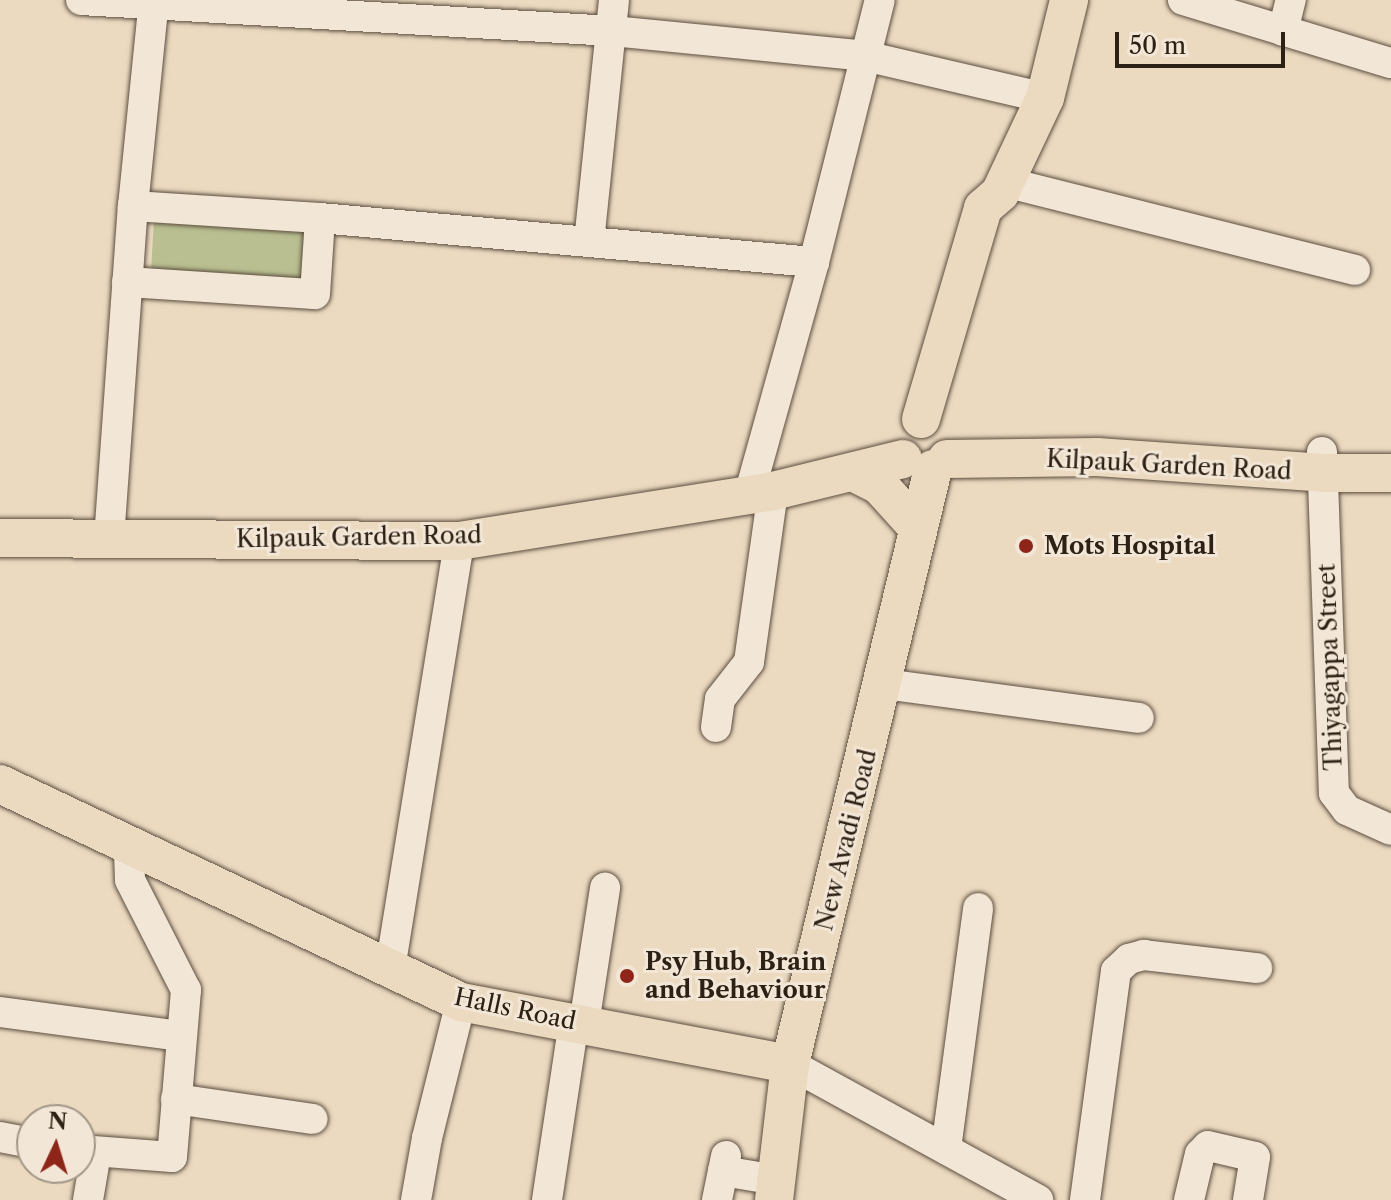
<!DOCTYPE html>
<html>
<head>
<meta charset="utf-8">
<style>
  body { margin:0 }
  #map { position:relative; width:1391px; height:1200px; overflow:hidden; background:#ebd9c0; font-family:"Libre Caslon Text",serif }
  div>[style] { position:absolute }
  .green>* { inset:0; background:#b9bf91 }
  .roads { filter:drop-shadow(0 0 2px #5c4e3f) drop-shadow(0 0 2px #5c4e3f) }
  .minor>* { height:30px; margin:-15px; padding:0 15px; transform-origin:15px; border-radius:15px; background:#f2e6d6 }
  .major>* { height:38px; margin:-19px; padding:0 19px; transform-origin:19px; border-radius:19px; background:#ebd9c0 }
  .dots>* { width:22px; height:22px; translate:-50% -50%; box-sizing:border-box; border:4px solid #f2e6d6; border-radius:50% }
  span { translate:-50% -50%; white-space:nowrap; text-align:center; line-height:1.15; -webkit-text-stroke:6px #f2e6d6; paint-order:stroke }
  .street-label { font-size:24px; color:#2d2014 }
  .poi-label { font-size:24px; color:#2d2014; font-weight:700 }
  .left { translate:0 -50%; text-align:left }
  .north { position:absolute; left:16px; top:1104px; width:80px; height:80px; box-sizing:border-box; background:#f2e6d6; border:2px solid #a39788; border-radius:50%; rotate:4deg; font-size:22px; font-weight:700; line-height:32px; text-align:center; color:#2d2014 }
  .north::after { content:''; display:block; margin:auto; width:28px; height:36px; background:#8f2418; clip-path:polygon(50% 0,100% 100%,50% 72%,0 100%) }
  .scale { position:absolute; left:1115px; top:32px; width:170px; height:36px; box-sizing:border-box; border:4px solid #2d2014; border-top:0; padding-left:10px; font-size:24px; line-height:28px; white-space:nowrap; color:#2d2014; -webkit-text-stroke:6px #f2e6d6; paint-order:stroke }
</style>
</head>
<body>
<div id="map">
  <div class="green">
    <i style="clip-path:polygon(154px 219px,308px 230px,304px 281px,151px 271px)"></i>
  </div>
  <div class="roads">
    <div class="minor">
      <i style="left:81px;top:0;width:532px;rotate:3.34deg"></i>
      <i style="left:612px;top:31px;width:254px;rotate:5.6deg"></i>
      <i style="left:865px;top:56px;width:185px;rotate:13.1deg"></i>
      <i style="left:1183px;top:0;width:217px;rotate:16.9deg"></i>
      <i style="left:1283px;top:31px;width:32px;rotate:-76deg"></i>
      <i style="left:1005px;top:182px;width:361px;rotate:14.1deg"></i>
      <i style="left:133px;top:206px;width:187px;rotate:3.7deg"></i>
      <i style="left:320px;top:218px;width:496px;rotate:5.1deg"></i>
      <i style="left:589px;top:242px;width:243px;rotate:-84.1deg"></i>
      <i style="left:127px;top:282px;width:188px;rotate:3.7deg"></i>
      <i style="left:315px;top:294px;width:76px;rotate:-86.2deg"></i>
      <i style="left:1322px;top:452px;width:341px;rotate:88deg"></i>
      <i style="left:1334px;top:793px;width:21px;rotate:53deg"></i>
      <i style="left:1347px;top:810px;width:48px;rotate:24.4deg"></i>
      <i style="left:749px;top:495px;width:242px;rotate:-74.4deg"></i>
      <i style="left:814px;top:262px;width:270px;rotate:-75.9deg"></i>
      <i style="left:109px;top:539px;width:334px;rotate:-85.9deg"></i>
      <i style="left:133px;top:206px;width:207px;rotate:-84.2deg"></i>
      <i style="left:885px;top:684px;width:256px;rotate:7.6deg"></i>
      <i style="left:716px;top:727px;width:28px;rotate:-82deg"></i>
      <i style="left:720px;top:699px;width:47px;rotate:-51.9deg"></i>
      <i style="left:749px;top:662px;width:173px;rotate:-82deg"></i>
      <i style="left:390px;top:969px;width:434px;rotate:-80.8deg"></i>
      <i style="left:0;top:1012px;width:183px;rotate:7.6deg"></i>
      <i style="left:584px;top:1024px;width:138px;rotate:-81.2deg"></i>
      <i style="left:790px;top:1064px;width:283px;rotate:28.7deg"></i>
      <i style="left:176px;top:1099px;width:138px;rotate:8.3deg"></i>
      <i style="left:0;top:1137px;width:33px;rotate:11deg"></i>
      <i style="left:946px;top:1149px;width:243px;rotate:-82.4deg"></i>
      <i style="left:80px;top:1150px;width:92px;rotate:4.4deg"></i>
      <i style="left:172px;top:1157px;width:168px;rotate:-85.2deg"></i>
      <i style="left:186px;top:990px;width:123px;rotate:-117deg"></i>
      <i style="left:130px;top:880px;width:36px;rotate:-92deg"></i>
      <i style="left:723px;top:1171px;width:54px;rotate:9.6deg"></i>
      <i style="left:88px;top:1200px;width:48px;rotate:-80.3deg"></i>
      <i style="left:416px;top:1200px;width:63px;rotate:-79.9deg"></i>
      <i style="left:427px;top:1138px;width:140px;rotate:-76deg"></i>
      <i style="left:547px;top:1200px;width:180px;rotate:-81.4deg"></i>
      <i style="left:717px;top:1200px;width:45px;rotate:-78.4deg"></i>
      <i style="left:1085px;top:1200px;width:231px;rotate:-82.3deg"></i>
      <i style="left:1116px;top:971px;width:18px;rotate:-43deg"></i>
      <i style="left:1129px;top:959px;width:16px;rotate:-15deg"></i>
      <i style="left:1144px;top:955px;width:114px;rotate:6.6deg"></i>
      <i style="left:1189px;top:1200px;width:47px;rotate:-76.6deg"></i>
      <i style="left:1200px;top:1154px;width:11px;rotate:-45deg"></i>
      <i style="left:1208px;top:1146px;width:48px;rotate:13.2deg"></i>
      <i style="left:1255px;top:1157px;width:44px;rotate:99.2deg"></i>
    </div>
    <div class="major">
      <i style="left:921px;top:419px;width:220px;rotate:-73.6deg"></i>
      <i style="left:983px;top:208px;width:23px;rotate:-41deg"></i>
      <i style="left:1000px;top:193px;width:105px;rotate:-64.7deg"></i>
      <i style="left:1045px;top:98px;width:101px;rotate:-76.2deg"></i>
      <i style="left:947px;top:459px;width:150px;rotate:-0.8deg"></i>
      <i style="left:1097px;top:457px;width:228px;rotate:4deg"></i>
      <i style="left:1324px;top:473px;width:67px"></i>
      <i style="left:853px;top:472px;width:30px;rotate:27deg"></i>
      <i style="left:880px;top:486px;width:57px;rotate:47.9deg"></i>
      <i style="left:0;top:538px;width:459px;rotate:0.4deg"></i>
      <i style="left:459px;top:541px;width:318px;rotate:-9deg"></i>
      <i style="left:773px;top:491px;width:134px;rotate:-13.8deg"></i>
      <i style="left:0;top:784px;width:510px;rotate:25.31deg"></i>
      <i style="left:461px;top:1002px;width:335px;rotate:10.7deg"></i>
      <i style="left:774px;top:1200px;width:137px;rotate:-83.3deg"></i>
      <i style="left:790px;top:1064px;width:612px;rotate:-76.49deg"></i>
    </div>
  </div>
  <div class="dots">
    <i style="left:1026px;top:546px;background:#8f2418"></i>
    <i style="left:627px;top:976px;background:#8f2418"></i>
  </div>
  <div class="street-label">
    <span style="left:1169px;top:465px;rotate:3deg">Kilpauk Garden Road</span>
    <span style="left:359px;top:537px;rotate:-1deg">Kilpauk Garden Road</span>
    <span style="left:1330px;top:667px;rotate:-92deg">Thiyagappa Street</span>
    <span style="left:846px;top:840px;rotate:-76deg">New Avadi Road</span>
    <span style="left:515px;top:1009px;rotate:12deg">Halls Road</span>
  </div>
  <div class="poi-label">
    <span class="left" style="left:1044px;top:546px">Mots Hospital</span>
    <span class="left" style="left:645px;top:976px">Psy Hub, Brain<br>and Behaviour</span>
  </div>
  <div class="north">N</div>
  <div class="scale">50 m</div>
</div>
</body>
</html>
